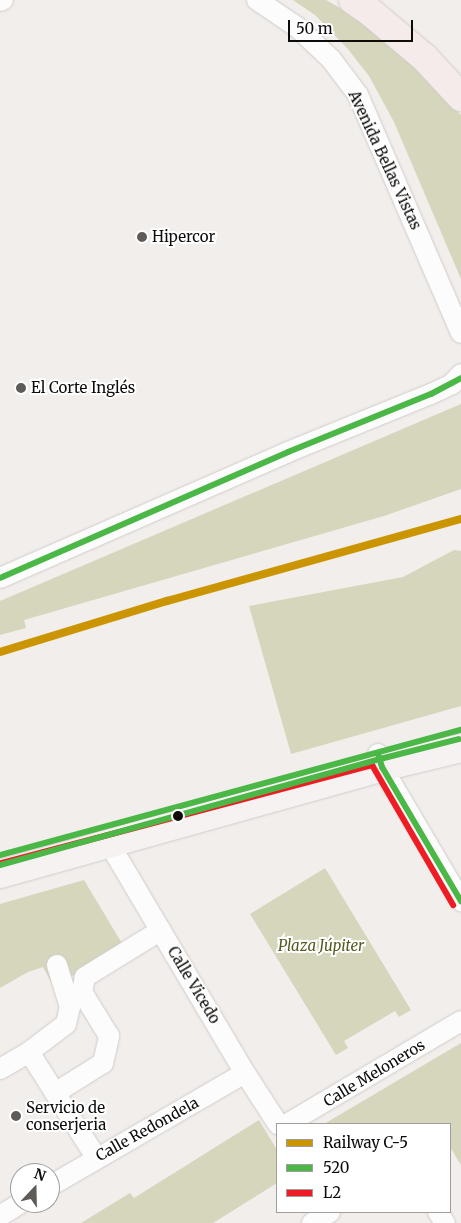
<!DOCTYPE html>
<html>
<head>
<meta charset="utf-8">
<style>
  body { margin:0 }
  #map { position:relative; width:461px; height:1223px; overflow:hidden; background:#f2eeeb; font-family:Merriweather,serif }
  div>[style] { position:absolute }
  .green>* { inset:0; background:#d6d6bd }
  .roads { filter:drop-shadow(0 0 1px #d0ccca) drop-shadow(0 0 1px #d0ccca) }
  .minor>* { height:20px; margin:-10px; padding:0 10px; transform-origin:10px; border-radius:10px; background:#fdfcfc }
  .primary>* { height:28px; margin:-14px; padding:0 14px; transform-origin:14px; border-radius:14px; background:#f7f2f2 }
  .motorway>* { height:28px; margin:-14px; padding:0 14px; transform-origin:14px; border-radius:14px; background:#f4ebea }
  .bus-1>* { height:6px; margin:-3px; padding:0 3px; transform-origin:3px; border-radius:3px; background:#4ab747 }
  .bus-2>* { height:6px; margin:-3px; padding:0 3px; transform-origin:3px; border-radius:3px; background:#ee1c25 }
  .bus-3>* { height:6px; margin:-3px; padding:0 3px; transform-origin:3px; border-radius:3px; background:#4ab747 }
  .rail-1>* { height:8px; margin:-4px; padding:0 4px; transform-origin:4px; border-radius:4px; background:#cb9502 }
  .dots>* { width:14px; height:14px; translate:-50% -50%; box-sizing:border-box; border:2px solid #fff; border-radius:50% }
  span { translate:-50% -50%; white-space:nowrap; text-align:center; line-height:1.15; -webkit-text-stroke:4px #fff; paint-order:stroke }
  .street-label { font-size:15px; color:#0e0c0a }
  .poi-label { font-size:15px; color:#0e0c0a }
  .left { translate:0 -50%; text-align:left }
  .park-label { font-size:15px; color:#58591e; font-style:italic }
  .legend { position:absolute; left:276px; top:1123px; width:175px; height:90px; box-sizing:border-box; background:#fff; border:1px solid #9f9e9d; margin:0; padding:6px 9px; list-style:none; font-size:15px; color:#0e0c0a }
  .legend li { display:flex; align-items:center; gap:10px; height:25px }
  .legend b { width:25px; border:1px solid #9f9e9d }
  .north { position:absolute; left:10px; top:1163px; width:50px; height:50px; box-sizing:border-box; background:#fff; border:1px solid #9f9e9d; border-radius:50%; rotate:21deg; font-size:14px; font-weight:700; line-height:20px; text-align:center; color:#0e0c0a }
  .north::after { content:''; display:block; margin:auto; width:18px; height:22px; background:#5e5b59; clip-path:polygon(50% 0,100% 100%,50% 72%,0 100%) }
  .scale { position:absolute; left:288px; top:20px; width:125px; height:22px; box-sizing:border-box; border:2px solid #0e0c0a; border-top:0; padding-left:6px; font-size:15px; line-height:18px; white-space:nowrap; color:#0e0c0a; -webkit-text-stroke:4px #fff; paint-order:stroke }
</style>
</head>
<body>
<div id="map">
  <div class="green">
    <i style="clip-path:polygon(293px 0,326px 0,340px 8px,378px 35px,405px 58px,461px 115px,461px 279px,394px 122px,369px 76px,347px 48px,315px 15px)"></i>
    <i style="clip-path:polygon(461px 404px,461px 489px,384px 516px,24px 620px,26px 628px,0 635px,0 601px)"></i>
    <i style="clip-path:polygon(454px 550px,461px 551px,461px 706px,291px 754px,249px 606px,403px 577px)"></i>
    <i style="clip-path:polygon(325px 868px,411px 1010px,399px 1017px,395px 1011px,344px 1041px,348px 1048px,336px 1055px,250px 914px)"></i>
    <i style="clip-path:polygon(84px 880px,123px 945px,54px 987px,43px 967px,28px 972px,0 988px,0 904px)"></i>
    <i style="clip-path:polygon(461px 1043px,461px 1165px,450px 1147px,450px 1124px,324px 1124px)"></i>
    <i style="clip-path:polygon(259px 1120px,277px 1150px,277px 1183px,213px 1223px,81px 1223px,130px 1193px,134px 1198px)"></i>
  </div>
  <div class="roads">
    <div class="minor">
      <i style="left:257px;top:0;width:48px;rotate:34deg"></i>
      <i style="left:297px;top:27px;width:47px;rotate:43.3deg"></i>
      <i style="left:331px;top:59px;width:45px;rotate:53.1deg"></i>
      <i style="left:358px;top:95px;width:259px;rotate:66.6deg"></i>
      <i style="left:0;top:1px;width:3px;rotate:-18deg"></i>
      <i style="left:0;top:578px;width:314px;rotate:-23.6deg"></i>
      <i style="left:288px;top:452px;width:154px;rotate:-22.1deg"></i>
      <i style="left:431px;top:394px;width:23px;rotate:-25deg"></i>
      <i style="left:452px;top:384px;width:13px;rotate:-48deg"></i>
      <i style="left:378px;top:754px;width:14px;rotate:73deg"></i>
      <i style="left:382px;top:767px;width:156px;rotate:59.5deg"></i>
      <i style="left:110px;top:845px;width:265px;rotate:59.4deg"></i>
      <i style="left:245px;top:1073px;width:61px;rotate:57.1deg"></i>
      <i style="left:29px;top:1052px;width:125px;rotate:57.5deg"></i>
      <i style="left:0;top:1069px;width:34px;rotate:-30deg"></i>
      <i style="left:29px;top:1052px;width:46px;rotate:-37.1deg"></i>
      <i style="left:66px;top:1024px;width:17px;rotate:-77deg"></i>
      <i style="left:70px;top:1007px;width:44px;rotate:-107.2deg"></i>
      <i style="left:55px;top:1093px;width:57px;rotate:-32deg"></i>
      <i style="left:103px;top:1063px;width:28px;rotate:-77deg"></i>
      <i style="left:109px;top:1036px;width:52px;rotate:-121.5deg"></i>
      <i style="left:82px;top:992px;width:15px;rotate:-79deg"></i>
      <i style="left:85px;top:977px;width:89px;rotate:-31.7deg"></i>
      <i style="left:287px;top:1124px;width:202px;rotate:-30.6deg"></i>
      <i style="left:50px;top:1186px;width:225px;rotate:-30.1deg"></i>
      <i style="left:438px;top:1212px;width:13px;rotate:58deg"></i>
      <i style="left:0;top:1216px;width:25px;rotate:-32deg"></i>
      <i style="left:312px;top:1223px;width:21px;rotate:-31deg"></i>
    </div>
    <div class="primary">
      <i style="left:0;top:874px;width:397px;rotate:-15.6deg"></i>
      <i style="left:382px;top:767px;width:81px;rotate:-13.5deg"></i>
    </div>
    <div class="motorway">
      <i style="left:353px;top:0;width:19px;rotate:35deg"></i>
      <i style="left:369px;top:11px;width:73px;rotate:40deg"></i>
      <i style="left:425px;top:58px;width:53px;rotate:47.3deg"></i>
    </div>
  </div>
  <div class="bus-1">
    <i style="left:0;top:578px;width:314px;rotate:-23.6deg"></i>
    <i style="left:288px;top:452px;width:154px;rotate:-22.1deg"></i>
    <i style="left:431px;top:394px;width:34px;rotate:-28deg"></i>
    <i style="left:378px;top:754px;width:14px;rotate:73deg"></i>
    <i style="left:382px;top:767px;width:156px;rotate:59.5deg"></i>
    <i style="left:0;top:855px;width:478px;rotate:-15.2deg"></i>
  </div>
  <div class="bus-2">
    <i style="left:2px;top:863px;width:383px;rotate:-14.8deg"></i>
    <i style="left:372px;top:765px;width:162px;rotate:59.9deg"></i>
  </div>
  <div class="bus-3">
    <i style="left:0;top:865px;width:395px;rotate:-15.6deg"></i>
    <i style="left:380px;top:759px;width:81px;rotate:-14.2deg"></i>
  </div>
  <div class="rail-1">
    <i style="left:0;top:652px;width:175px;rotate:-17deg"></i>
    <i style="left:167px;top:601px;width:305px;rotate:-15.6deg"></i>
  </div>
  <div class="dots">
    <i style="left:142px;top:237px;background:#5e5b59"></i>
    <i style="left:21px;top:388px;background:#5e5b59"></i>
    <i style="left:178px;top:816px;background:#0e0c0a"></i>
    <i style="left:16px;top:1116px;background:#5e5b59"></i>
  </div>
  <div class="street-label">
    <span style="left:385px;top:160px;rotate:65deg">Avenida Bellas Vistas</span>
    <span style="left:194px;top:985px;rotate:59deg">Calle Vicedo</span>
    <span style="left:374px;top:1073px;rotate:-31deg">Calle Meloneros</span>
    <span style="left:147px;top:1129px;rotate:-29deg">Calle Redondela</span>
  </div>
  <div class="poi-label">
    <span class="left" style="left:152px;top:237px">Hipercor</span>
    <span class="left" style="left:31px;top:388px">El Corte Inglés</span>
    <span class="left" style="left:26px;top:1116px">Servicio de<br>conserjeria</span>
  </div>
  <div class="park-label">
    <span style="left:321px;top:946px">Plaza Júpiter</span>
  </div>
  <ul class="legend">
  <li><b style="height:6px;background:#cb9502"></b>Railway C-5</li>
  <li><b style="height:6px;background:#4ab747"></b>520</li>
  <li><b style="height:6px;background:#ee1c25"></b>L2</li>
  </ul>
  <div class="north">N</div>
  <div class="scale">50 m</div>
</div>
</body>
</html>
